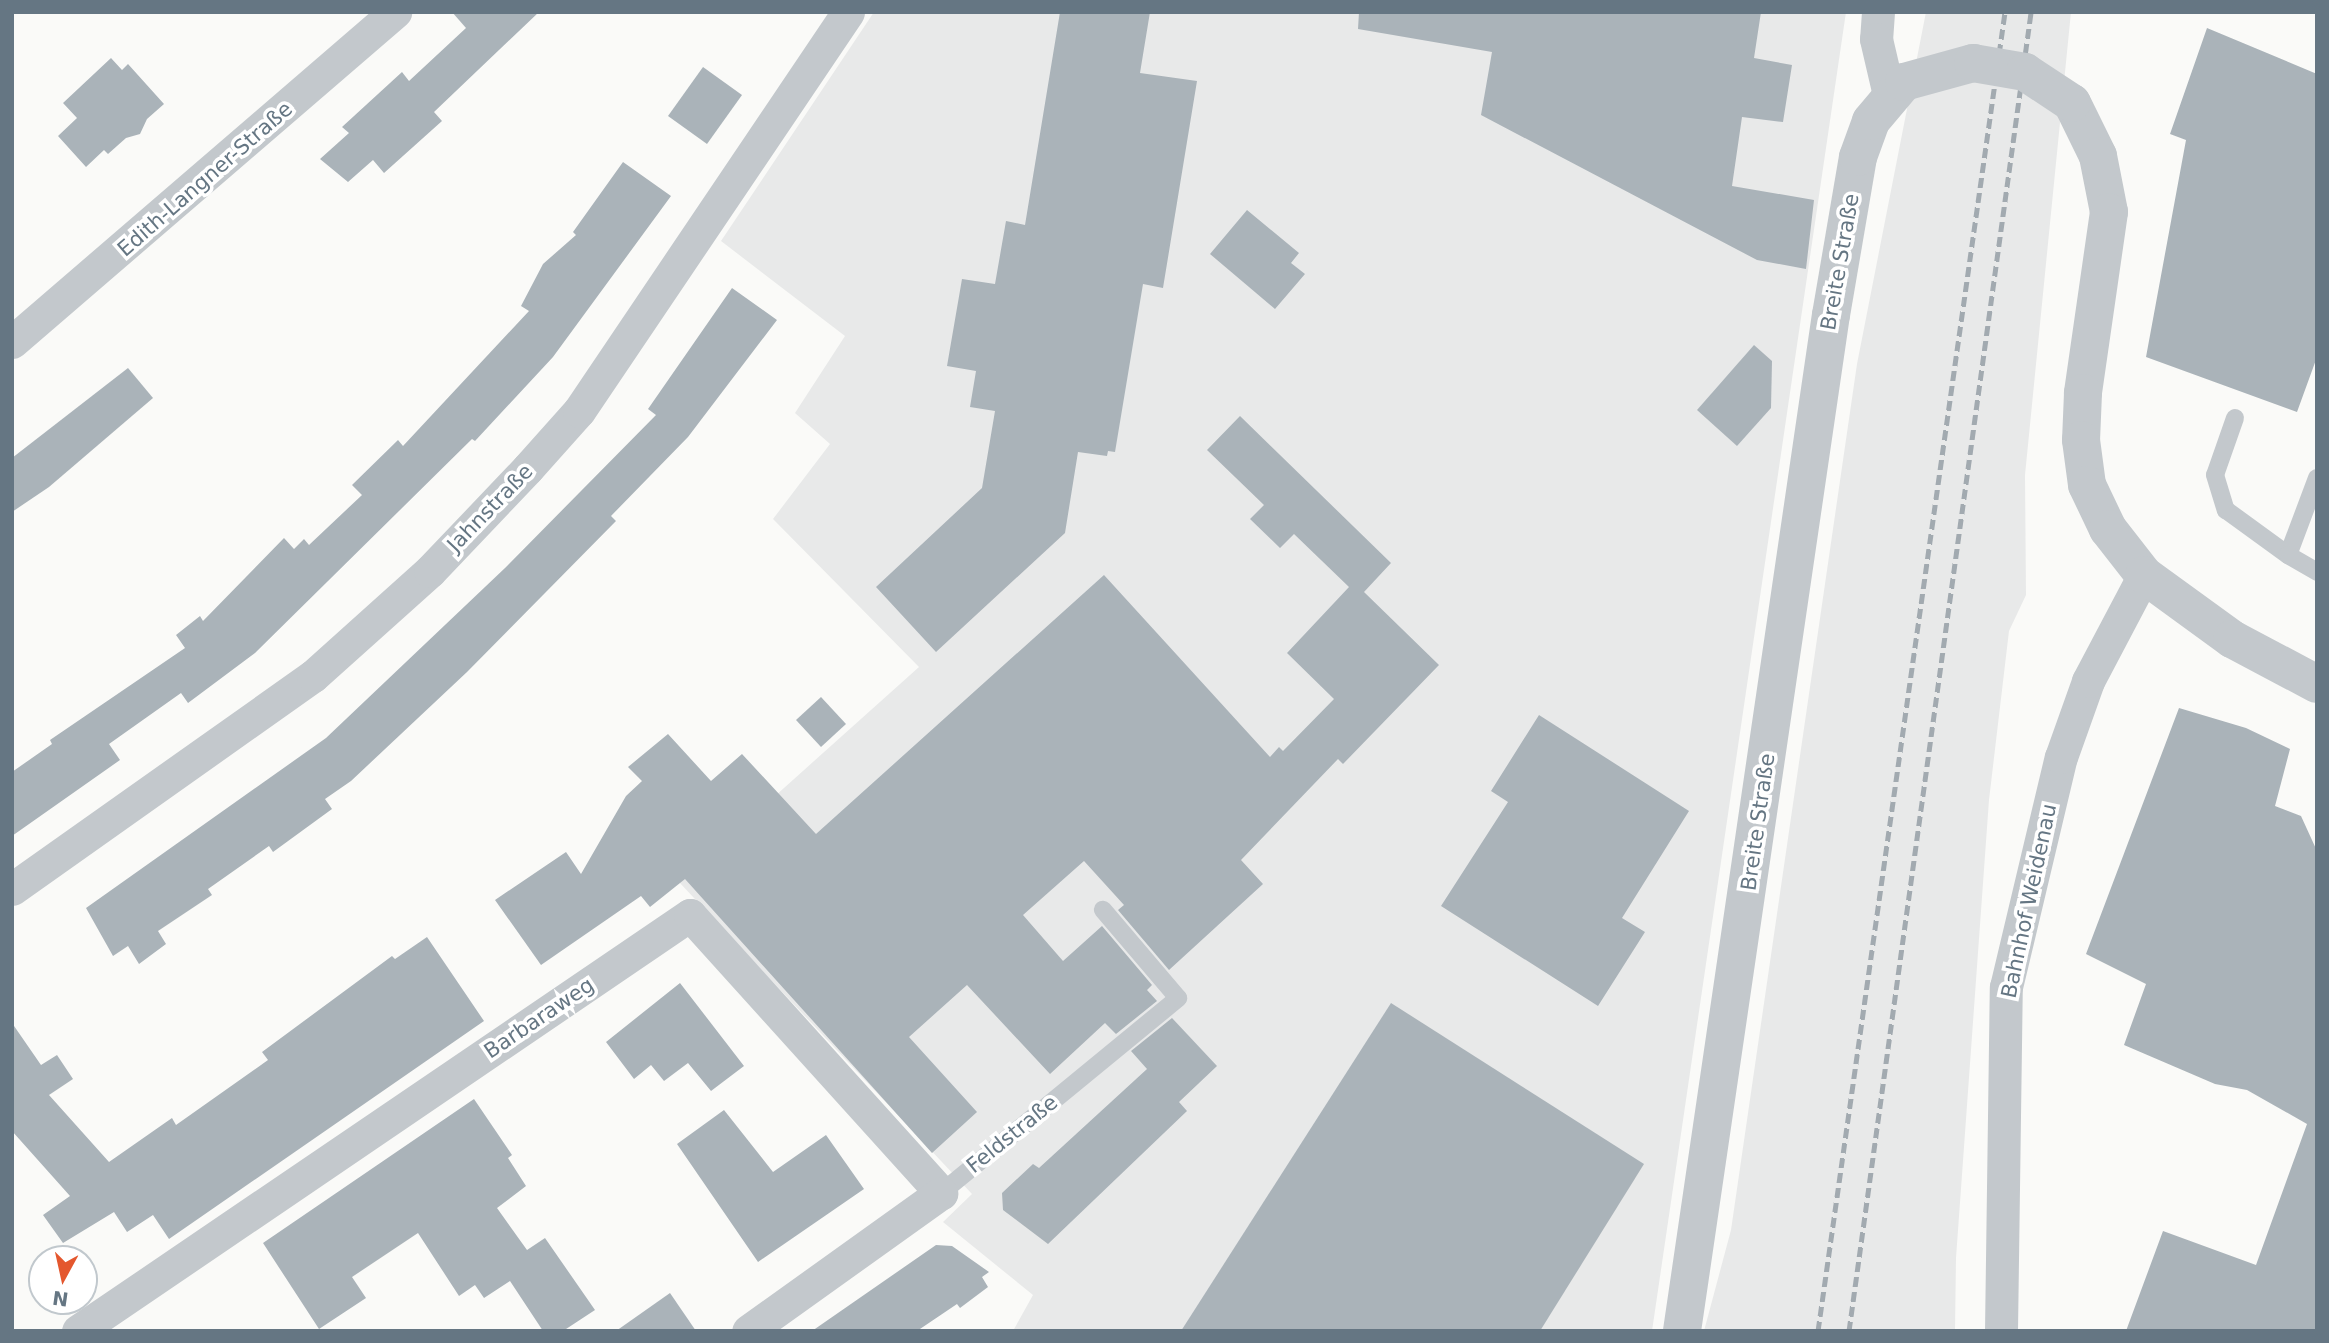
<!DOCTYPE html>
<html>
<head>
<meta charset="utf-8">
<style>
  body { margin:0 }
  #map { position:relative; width:2329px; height:1343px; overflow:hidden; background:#fafaf8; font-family:"DejaVu Sans",sans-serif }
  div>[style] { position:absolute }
  .built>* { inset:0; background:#e8e9e9 }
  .building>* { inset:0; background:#aab3b9 }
  .service>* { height:18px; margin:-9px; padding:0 9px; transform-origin:9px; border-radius:9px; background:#c3c8cc }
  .minor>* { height:33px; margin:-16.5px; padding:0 16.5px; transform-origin:16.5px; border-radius:16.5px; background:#c3c8cc }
  .tertiary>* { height:38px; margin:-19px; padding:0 19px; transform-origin:19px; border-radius:19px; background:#c3c8cc }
  .rail>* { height:5px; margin-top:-2.5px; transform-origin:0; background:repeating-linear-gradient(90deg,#a2aab0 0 10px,transparent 0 15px) }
  .tertiary-bridge>* { height:38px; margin:-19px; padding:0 19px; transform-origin:19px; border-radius:19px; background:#c3c8cc }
  span { translate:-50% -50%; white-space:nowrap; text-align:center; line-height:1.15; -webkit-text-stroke:7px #fff; paint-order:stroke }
  .street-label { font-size:21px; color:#657683 }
  .frame { position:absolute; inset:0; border:14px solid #657683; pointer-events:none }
  .north { position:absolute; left:28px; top:1245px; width:70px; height:70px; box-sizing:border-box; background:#fff; border:2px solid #c1c8cd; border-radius:50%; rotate:188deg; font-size:19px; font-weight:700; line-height:28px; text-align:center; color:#657683 }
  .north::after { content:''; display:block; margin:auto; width:24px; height:32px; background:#e4572e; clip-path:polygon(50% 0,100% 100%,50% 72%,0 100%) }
</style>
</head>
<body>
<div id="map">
  <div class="built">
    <i style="clip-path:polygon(874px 12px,1846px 12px,1652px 1331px,1013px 1331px,1033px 1295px,943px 1222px,972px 1194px,679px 882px,919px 667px,773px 519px,830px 444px,795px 413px,845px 336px,721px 241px)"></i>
    <i style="clip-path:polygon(1926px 12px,2071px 12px,2025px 475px,2026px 595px,2009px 631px,1989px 800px,1956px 1258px,1955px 1331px,1704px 1331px,1731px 1230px,1857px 364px)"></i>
  </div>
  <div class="building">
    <i style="clip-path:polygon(452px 12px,539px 12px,434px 112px,442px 121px,384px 173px,373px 160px,348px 182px,320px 159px,349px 133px,342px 127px,402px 72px,409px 81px,466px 28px)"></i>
    <i style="clip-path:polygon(1060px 12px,1150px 12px,1140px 73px,1197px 81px,1163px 288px,1143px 284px,1115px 452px,1108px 451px,1107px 456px,1078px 452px,1065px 533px,936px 652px,876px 587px,982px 488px,995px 411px,970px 407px,976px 371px,947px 366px,962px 279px,995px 284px,1006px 221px,1025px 225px)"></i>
    <i style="clip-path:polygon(1359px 12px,1761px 12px,1754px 58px,1792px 65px,1783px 122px,1742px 117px,1732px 186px,1814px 200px,1806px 269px,1757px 260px,1481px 115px,1492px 52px,1358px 29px)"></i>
    <i style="clip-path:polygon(2207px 28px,2317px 74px,2317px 357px,2297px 412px,2146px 357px,2186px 140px,2170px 134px)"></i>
    <i style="clip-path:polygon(111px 58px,122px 70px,128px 64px,164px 104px,147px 119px,140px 134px,126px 138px,108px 154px,104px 150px,86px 167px,58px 136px,77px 118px,63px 103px)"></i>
    <i style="clip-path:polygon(703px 67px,742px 95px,707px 144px,668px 116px)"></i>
    <i style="clip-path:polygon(623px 162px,671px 196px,553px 357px,475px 441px,472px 439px,255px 653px,188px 703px,181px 693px,109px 744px,120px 760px,12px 836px,12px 772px,52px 744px,50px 740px,185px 648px,176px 635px,200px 616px,203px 621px,284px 538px,294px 549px,304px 539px,309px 545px,362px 495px,352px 485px,398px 440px,403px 446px,529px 311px,521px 306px,543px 264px,576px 235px,573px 232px)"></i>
    <i style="clip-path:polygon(1247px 210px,1299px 253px,1291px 263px,1305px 274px,1275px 309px,1210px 254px)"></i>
    <i style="clip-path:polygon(732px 288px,777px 320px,688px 437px,611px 516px,616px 521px,467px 672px,351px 781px,325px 799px,332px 809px,273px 852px,269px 846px,208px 889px,212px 895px,158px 931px,166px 944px,139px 964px,128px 946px,113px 956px,86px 908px,326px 738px,505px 568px,656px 415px,648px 409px)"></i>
    <i style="clip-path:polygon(1754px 345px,1772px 361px,1771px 408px,1737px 446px,1697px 410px)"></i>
    <i style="clip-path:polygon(128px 368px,153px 398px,49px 487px,12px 512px,12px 458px)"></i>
    <i style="clip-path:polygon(1240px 416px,1391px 563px,1364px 592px,1439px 665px,1343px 764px,1338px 759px,1241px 860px,1263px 884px,1169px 970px,1118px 910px,1124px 905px,1084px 861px,1023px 915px,1063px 961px,1102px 926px,1152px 985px,1147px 990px,1157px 1001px,1116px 1034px,1105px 1023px,1050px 1074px,967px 985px,909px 1037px,977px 1112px,932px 1153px,685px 879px,650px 907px,641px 896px,541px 965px,495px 900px,566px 852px,581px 874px,626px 796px,642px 781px,628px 767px,668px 734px,711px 781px,742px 754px,816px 834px,1104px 575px,1270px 757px,1279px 747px,1283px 751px,1334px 699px,1287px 653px,1349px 587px,1294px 534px,1280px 548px,1250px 519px,1264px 505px,1207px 450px)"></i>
    <i style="clip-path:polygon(821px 697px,846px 724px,821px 747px,796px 720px)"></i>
    <i style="clip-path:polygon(2179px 708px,2246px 728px,2290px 749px,2275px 806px,2301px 816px,2317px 851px,2317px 1331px,2126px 1331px,2163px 1231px,2256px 1265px,2307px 1124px,2247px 1090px,2215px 1084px,2124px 1045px,2146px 984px,2086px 954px)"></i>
    <i style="clip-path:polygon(1539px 715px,1689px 811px,1622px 918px,1645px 932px,1598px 1006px,1441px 906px,1508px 802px,1491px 791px)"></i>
    <i style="clip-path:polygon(427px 937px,484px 1021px,169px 1239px,153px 1215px,127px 1232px,114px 1212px,63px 1243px,43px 1215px,70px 1196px,12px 1131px,12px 1023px,41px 1065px,57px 1055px,73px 1079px,49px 1095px,109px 1162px,172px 1118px,176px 1125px,268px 1060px,262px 1052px,392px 956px,395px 959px)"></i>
    <i style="clip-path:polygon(680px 983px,744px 1066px,711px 1091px,688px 1063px,664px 1081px,651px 1065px,634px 1079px,606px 1042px)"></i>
    <i style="clip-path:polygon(1391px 1003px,1644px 1164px,1540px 1331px,1181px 1331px)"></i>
    <i style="clip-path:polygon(1172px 1018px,1217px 1066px,1179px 1102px,1187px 1111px,1048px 1244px,1003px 1210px,1002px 1193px,1033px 1164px,1039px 1168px,1147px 1069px,1131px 1051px)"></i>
    <i style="clip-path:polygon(474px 1099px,512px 1155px,508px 1158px,526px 1186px,497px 1208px,527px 1250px,545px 1238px,595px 1310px,563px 1331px,543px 1331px,510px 1281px,484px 1298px,475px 1285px,459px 1296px,418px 1233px,352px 1277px,366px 1298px,319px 1329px,263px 1243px)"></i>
    <i style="clip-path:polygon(724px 1110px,773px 1172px,826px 1135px,864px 1189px,758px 1262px,677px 1144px)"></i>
    <i style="clip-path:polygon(936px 1245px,952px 1246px,989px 1272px,982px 1277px,988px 1287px,960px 1308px,957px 1304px,917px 1331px,812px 1331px)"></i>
    <i style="clip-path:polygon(670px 1293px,696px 1331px,616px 1331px)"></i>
  </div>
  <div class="service">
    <i style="left:2235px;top:418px;width:60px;rotate:109.3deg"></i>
    <i style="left:2215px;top:475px;width:37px;rotate:73deg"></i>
    <i style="left:2226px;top:510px;width:77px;rotate:36deg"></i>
    <i style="left:2317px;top:478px;width:82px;rotate:110.6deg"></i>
    <i style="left:2288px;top:555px;width:34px;rotate:30deg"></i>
    <i style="left:941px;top:1193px;width:307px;rotate:-39.4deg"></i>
    <i style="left:1178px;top:998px;width:116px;rotate:-130.4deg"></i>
  </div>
  <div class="minor">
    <i style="left:1878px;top:12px;width:27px;rotate:94deg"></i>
    <i style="left:1876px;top:39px;width:57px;rotate:76.9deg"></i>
    <i style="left:12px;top:342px;width:506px;rotate:-40.75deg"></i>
    <i style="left:12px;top:889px;width:369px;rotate:-35.3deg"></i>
    <i style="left:313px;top:676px;width:157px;rotate:-41.9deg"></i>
    <i style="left:430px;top:571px;width:142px;rotate:-46.4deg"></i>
    <i style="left:528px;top:468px;width:76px;rotate:-48.2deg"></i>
    <i style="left:579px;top:411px;width:481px;rotate:-56deg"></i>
    <i style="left:78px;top:1331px;width:740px;rotate:-34.21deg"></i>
    <i style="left:690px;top:915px;width:375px;rotate:47.9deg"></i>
    <i style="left:941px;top:1193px;width:237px;rotate:144.4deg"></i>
    <i style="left:2001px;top:1331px;width:344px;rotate:-89.2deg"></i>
    <i style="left:2006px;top:987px;width:236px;rotate:-76.6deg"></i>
    <i style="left:2061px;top:757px;width:81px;rotate:-70.4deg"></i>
    <i style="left:2088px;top:681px;width:120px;rotate:-62.2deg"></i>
  </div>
  <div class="tertiary">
    <i style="left:2072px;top:103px;width:59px;rotate:63.9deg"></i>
    <i style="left:2098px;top:156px;width:57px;rotate:78.9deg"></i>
    <i style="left:2109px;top:212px;width:183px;rotate:98.2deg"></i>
    <i style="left:2083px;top:393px;width:47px;rotate:92.4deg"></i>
    <i style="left:2081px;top:440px;width:45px;rotate:82.4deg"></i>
    <i style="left:2087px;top:485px;width:49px;rotate:64.5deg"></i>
    <i style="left:2108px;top:529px;width:58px;rotate:52deg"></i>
    <i style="left:2144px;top:575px;width:109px;rotate:36deg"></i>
    <i style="left:2232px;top:639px;width:96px;rotate:27.9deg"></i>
    <i style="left:1682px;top:1331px;width:1027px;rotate:-81.66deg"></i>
    <i style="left:1831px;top:315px;width:160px;rotate:-80.3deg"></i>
    <i style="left:1858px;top:157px;width:38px;rotate:-70deg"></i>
    <i style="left:1871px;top:121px;width:51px;rotate:-49.8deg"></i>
  </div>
  <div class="rail">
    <i style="left:1818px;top:1331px;width:1332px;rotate:-81.93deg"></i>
    <i style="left:1849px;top:1331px;width:1331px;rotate:-82.14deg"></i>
  </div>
  <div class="tertiary-bridge">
    <i style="left:1904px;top:82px;width:72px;rotate:-15.4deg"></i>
    <i style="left:1973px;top:63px;width:53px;rotate:9.8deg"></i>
    <i style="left:2025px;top:72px;width:56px;rotate:33.4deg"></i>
  </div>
  <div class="street-label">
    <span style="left:205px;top:179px;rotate:-41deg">Edith-Langner-Straße</span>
    <span style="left:1840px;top:262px;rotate:-80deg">Breite Straße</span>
    <span style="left:490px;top:508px;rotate:-46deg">Jahnstraße</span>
    <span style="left:1758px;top:822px;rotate:-82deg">Breite Straße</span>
    <span style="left:2029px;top:901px;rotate:-78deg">Bahnhof Weidenau</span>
    <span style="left:539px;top:1018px;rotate:-34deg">Barbaraweg</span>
    <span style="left:1012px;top:1134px;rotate:-39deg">Feldstraße</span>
  </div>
  <div class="frame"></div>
  <div class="north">N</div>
</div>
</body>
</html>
